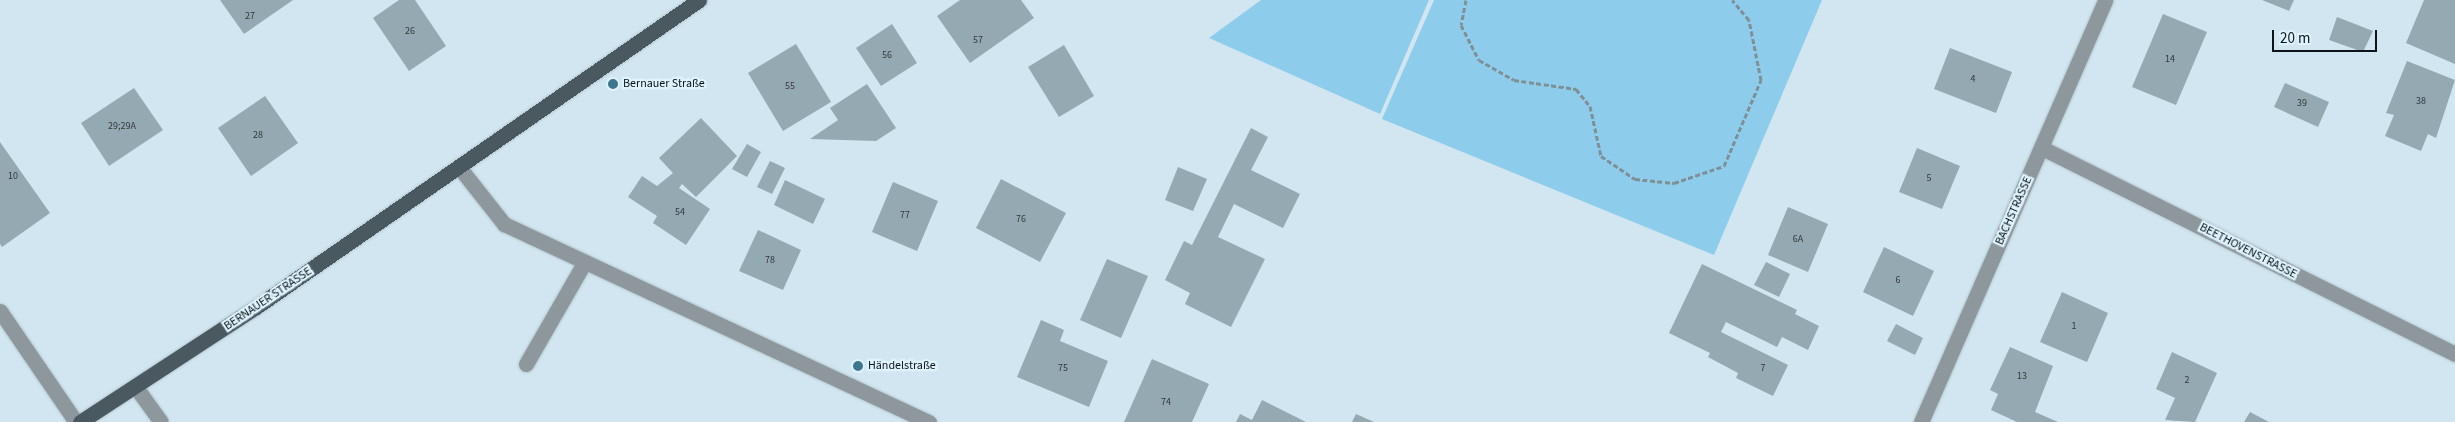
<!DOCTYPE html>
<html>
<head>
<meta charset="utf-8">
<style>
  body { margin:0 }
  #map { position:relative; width:2455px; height:422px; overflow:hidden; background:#d1e6f0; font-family:"Source Sans 3",sans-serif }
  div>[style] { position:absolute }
  .green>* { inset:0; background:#8dcdeb }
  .building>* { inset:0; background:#95a9b2 }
  .path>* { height:3px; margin-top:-1.5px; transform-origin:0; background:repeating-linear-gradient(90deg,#7f8f96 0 5px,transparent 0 7.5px) }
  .roads { filter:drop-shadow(0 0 1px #b2c4cd) drop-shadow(0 0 1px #b2c4cd) }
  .minor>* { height:15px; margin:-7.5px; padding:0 7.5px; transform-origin:7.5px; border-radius:7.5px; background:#8e979b }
  .major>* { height:15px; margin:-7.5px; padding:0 7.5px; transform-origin:7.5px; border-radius:7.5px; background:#4a5960 }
  .dots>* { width:14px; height:14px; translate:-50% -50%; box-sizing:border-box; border:2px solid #def3fd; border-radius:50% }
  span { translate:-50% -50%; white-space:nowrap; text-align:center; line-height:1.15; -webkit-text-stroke:4.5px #def3fd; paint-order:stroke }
  .number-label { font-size:10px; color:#2f393e }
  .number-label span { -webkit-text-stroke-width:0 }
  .poi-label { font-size:12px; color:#0d1418 }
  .left { translate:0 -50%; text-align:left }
  .street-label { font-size:12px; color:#0d1418 }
  .scale { position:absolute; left:2272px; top:30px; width:105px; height:22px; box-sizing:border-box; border:2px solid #0d1418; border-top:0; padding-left:6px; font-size:15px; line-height:18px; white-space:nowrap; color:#0d1418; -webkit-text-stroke:4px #def3fd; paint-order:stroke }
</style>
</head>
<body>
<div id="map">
  <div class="green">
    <i style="clip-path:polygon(1261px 0,1429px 0,1380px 114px,1209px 38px)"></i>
    <i style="clip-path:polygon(1434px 0,1822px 0,1714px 255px,1382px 119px)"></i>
  </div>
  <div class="building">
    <i style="clip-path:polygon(220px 0,293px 0,244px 34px)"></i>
    <i style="clip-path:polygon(399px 0,415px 0,446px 46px,409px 71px,373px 18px)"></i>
    <i style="clip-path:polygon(960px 0,1021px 0,1034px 18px,970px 63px,937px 16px)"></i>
    <i style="clip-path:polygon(2262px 0,2294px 0,2289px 11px)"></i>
    <i style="clip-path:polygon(2424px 0,2455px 0,2455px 64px,2406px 43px)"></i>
    <i style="clip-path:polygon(2163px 14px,2207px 32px,2176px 105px,2132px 87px)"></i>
    <i style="clip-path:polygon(2337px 17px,2373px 31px,2363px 52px,2329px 40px)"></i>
    <i style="clip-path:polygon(892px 24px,917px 63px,881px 86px,856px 48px)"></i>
    <i style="clip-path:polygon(796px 44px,831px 102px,783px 131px,748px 73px)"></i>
    <i style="clip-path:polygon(1064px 45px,1094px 96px,1059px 117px,1028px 67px)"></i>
    <i style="clip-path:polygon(1950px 48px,2012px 72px,1996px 113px,1934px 89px)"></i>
    <i style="clip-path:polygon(2407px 61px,2455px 80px,2436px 138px,2428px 134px,2421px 151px,2385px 136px,2394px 115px,2386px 113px)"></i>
    <i style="clip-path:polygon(2285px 83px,2329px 102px,2318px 127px,2274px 107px)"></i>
    <i style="clip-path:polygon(867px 84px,896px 128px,876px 141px,810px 139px,838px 120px,830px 108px)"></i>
    <i style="clip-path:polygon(134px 88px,163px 130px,109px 166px,81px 123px)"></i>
    <i style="clip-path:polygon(265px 96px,298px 143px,251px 176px,218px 128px)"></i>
    <i style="clip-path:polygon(701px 118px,737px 156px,696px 197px,682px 184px,679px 188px,710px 209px,686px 245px,653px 223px,657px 216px,628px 197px,642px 176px,657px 186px,673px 173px,659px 158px)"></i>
    <i style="clip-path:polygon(1251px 128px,1268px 137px,1251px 170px,1300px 194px,1283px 228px,1234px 204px,1218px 237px,1265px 259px,1231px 327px,1185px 304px,1190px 293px,1165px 280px,1184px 241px,1192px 245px)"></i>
    <i style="clip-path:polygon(0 142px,50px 213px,2px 247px,0 244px)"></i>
    <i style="clip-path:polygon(747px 144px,761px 152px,747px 177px,732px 169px)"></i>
    <i style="clip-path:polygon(1917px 148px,1960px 166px,1942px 209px,1899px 192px)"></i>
    <i style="clip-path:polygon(770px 161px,785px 168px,772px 194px,757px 187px)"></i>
    <i style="clip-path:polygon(1178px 167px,1207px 179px,1193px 211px,1165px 200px)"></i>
    <i style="clip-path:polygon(1001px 179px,1066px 213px,1040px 262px,976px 228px)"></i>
    <i style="clip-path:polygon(785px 180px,825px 199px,813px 224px,774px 205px)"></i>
    <i style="clip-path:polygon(893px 182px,938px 201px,917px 251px,872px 232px)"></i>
    <i style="clip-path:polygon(1788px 207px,1828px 224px,1808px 272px,1768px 255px)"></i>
    <i style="clip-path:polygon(758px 230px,801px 250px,783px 290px,739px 271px)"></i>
    <i style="clip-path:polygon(1884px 247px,1934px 271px,1913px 316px,1863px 292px)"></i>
    <i style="clip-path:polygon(1107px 259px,1148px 276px,1121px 338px,1080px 320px)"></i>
    <i style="clip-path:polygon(1766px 262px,1790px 274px,1779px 297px,1754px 285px)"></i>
    <i style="clip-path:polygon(1702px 264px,1797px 310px,1795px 314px,1819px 326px,1808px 350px,1782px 337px,1777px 347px,1726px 322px,1721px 332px,1788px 365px,1773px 396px,1736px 378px,1738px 373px,1708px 357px,1710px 353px,1669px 333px)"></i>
    <i style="clip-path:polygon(2062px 292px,2108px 313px,2087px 362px,2040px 342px)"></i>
    <i style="clip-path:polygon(1041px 320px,1064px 330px,1060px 341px,1108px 361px,1089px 407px,1017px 377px)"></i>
    <i style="clip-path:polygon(1896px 324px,1923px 338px,1915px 355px,1887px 341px)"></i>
    <i style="clip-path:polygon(2010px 347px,2053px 366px,2035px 412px,2058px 422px,2017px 422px,1991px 410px,1998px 394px,1990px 390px)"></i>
    <i style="clip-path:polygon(2172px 352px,2217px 373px,2195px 422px,2165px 420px,2175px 398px,2156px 389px)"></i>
    <i style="clip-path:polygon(1152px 359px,1209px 384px,1192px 422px,1124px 422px)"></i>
    <i style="clip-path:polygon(1262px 400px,1306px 422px,1236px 422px,1240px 414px,1252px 420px)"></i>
    <i style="clip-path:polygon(2250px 412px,2269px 422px,2244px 422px)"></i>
    <i style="clip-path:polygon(1356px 414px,1374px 422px,1352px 422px)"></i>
  </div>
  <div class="path">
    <i style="left:1466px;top:0;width:25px;rotate:101deg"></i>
    <i style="left:1461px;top:25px;width:39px;rotate:63deg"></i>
    <i style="left:1479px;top:60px;width:40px;rotate:29.7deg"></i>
    <i style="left:1514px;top:80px;width:63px;rotate:8.3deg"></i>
    <i style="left:1576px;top:89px;width:22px;rotate:51deg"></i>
    <i style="left:1590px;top:106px;width:51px;rotate:77.6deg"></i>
    <i style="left:1601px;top:156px;width:41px;rotate:34.1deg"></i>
    <i style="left:1635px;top:179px;width:39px;rotate:6deg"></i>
    <i style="left:1674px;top:183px;width:53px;rotate:-18.8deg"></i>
    <i style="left:1724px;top:166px;width:94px;rotate:-66.7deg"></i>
    <i style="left:1761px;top:80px;width:61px;rotate:-101.3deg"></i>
    <i style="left:1749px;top:20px;width:26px;rotate:-130deg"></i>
  </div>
  <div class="roads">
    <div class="minor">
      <i style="left:2042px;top:148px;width:462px;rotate:26.5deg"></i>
      <i style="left:459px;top:167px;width:73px;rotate:51.7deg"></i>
      <i style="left:504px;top:224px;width:469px;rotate:25deg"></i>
      <i style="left:0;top:311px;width:135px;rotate:55.6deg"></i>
      <i style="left:526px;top:364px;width:116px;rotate:-60.1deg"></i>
      <i style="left:135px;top:386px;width:44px;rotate:54.2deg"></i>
      <i style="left:1921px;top:422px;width:460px;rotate:-66.4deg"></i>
    </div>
    <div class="major">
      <i style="left:80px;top:422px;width:210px;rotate:-33.2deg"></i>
      <i style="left:256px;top:307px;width:539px;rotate:-34.72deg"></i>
    </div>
  </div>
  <div class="dots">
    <i style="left:613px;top:84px;background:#3c768f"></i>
    <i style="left:858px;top:366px;background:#3c768f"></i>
  </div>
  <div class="number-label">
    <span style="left:250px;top:17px">27</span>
    <span style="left:410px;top:32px">26</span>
    <span style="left:978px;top:41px">57</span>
    <span style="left:887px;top:56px">56</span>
    <span style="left:2170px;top:60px">14</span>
    <span style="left:1973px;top:80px">4</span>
    <span style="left:790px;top:87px">55</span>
    <span style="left:2421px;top:102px">38</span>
    <span style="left:2302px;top:104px">39</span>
    <span style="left:122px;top:127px">29;29A</span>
    <span style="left:258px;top:136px">28</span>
    <span style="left:13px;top:177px">10</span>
    <span style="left:1929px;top:179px">5</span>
    <span style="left:680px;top:213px">54</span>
    <span style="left:905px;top:216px">77</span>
    <span style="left:1021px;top:220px">76</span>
    <span style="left:1798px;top:240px">6A</span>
    <span style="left:770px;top:261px">78</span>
    <span style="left:1898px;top:281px">6</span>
    <span style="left:2074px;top:327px">1</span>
    <span style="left:1063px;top:369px">75</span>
    <span style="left:1763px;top:369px">7</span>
    <span style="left:2022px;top:377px">13</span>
    <span style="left:2187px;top:381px">2</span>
    <span style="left:1166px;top:403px">74</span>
  </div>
  <div class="poi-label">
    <span class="left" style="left:623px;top:84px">Bernauer Straße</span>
    <span class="left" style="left:868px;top:366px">Händelstraße</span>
  </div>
  <div class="street-label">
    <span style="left:2014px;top:211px;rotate:-66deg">BACHSTRASSE</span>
    <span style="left:2248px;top:251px;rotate:27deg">BEETHOVENSTRASSE</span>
    <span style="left:268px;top:299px;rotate:-34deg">BERNAUER STRASSE</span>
  </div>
  <div class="scale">20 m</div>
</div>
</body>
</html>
